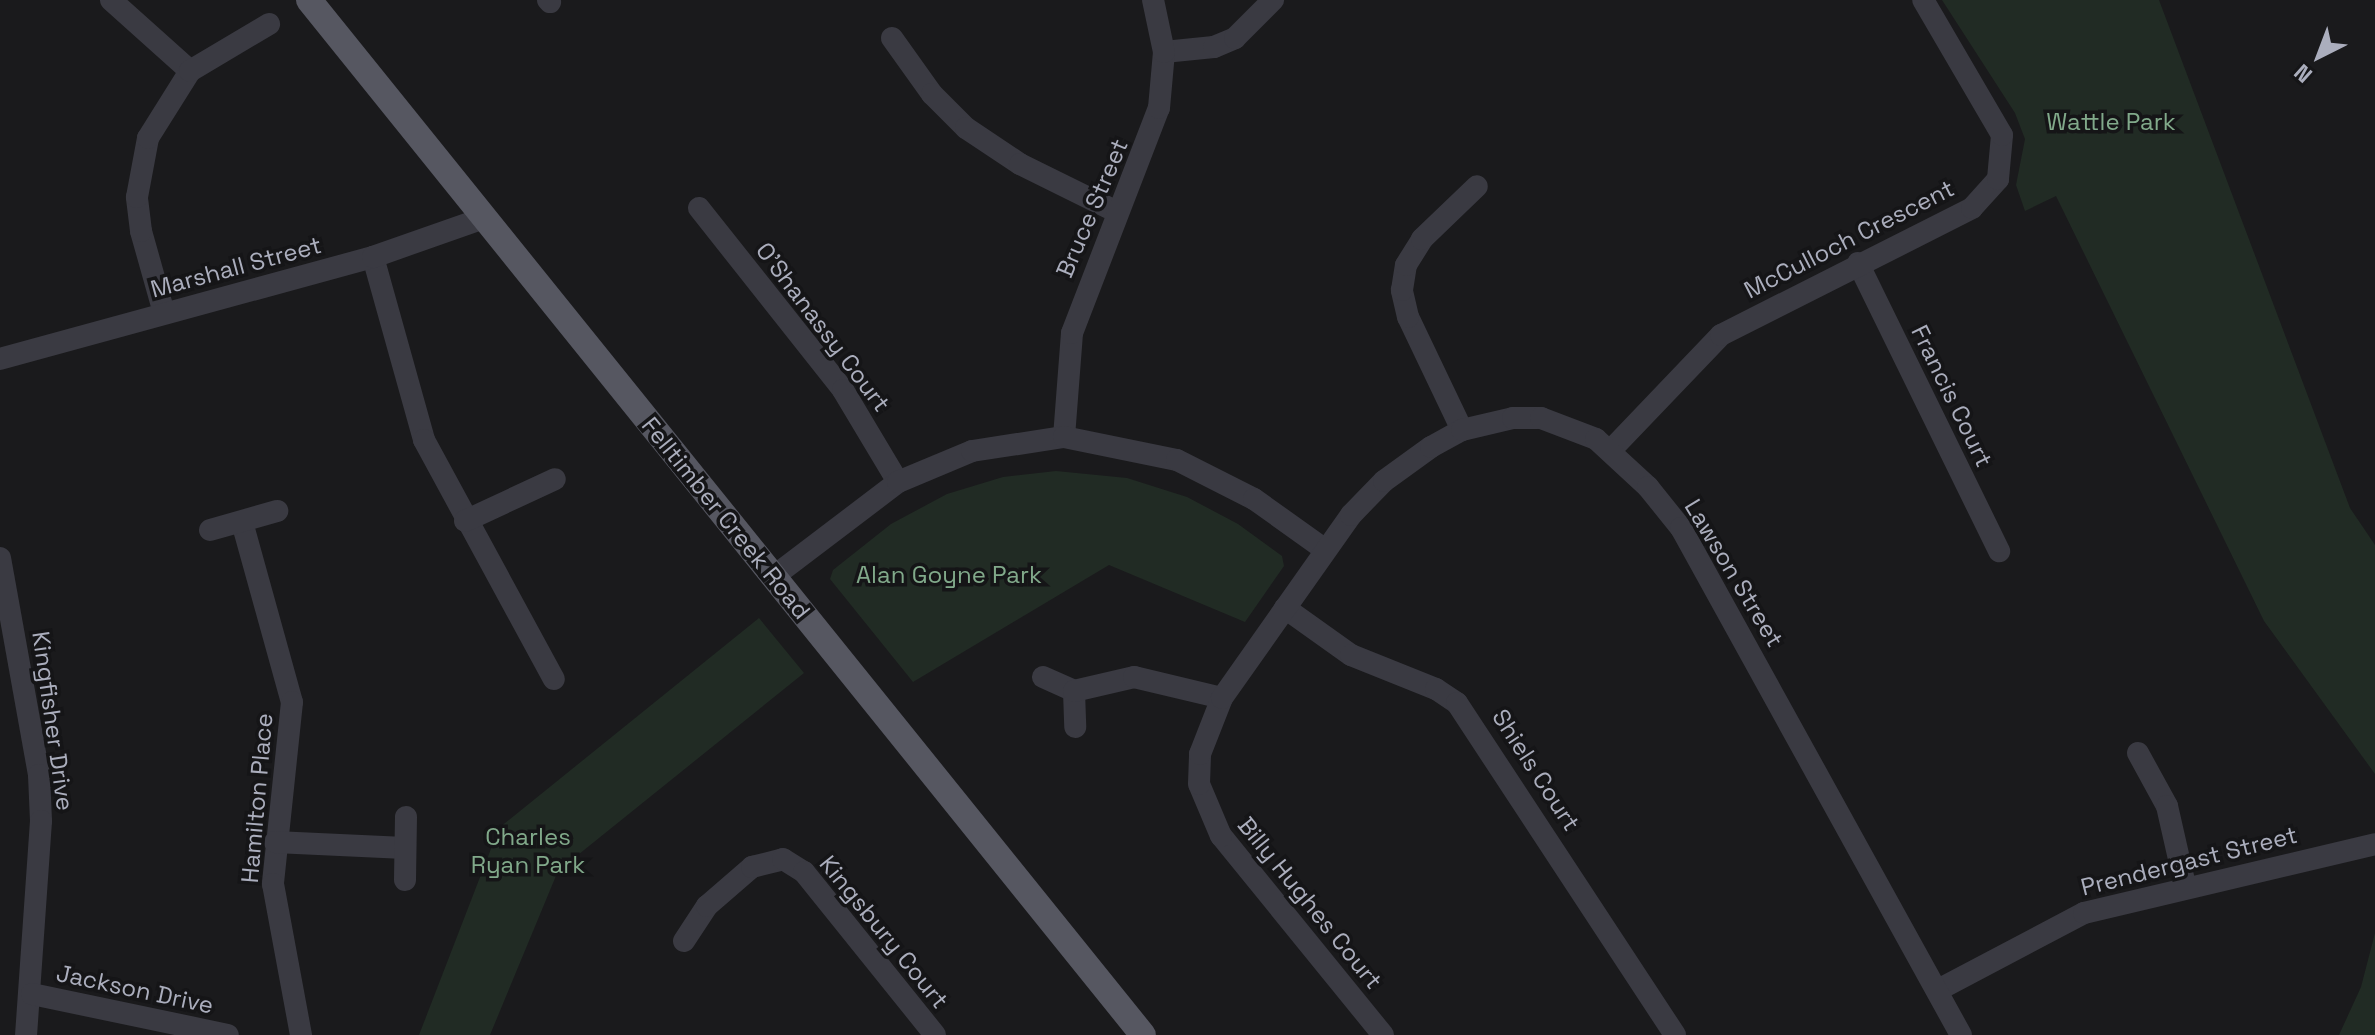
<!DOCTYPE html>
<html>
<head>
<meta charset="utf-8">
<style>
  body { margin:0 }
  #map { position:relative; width:2375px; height:1035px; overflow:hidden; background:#1a1a1c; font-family:"Space Grotesk",sans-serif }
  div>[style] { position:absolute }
  .green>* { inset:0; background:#212b24 }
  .minor>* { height:22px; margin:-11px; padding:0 11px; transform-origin:11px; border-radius:11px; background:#3a3a42 }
  .major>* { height:26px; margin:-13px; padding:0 13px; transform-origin:13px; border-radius:13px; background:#565761 }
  span { translate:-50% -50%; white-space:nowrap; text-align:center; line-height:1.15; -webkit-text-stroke:7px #151517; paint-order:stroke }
  .park-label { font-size:24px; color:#81a98a }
  .street-label { font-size:24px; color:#abaebd }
  .north { position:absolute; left:2279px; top:16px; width:80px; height:80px; -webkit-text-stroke:6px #151517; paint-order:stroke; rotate:222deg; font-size:22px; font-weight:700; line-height:32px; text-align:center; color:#abaebd }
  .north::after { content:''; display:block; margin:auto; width:28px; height:36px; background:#abaebd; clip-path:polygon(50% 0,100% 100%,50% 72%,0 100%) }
</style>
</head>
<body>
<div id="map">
  <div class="green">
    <i style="clip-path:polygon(1942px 0,2159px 0,2350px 508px,2375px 545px,2375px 774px,2264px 621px,2056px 196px,2025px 211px,2016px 185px,2025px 139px,2015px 113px)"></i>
    <i style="clip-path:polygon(1056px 471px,1127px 478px,1187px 497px,1238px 524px,1282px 556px,1284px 566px,1245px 622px,1109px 565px,913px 682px,830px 579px,833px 570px,891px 524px,947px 494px,1003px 477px)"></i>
    <i style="clip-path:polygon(759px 618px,804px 673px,558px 871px,490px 1035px,419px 1035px,499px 828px)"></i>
    <i style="clip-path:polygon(2375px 933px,2375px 1035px,2339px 1035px,2361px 987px)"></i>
  </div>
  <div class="minor">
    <i style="left:111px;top:0;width:106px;rotate:41.9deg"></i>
    <i style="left:548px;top:0;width:3px;rotate:45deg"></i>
    <i style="left:892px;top:38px;width:69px;rotate:54.5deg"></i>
    <i style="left:932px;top:94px;width:48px;rotate:45deg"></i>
    <i style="left:966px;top:128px;width:65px;rotate:33.7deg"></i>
    <i style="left:1020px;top:164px;width:108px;rotate:26.3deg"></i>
    <i style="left:1164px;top:52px;width:50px;rotate:-5.7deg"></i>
    <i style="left:1214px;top:47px;width:23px;rotate:-23deg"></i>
    <i style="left:1235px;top:38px;width:54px;rotate:-45deg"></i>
    <i style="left:699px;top:208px;width:232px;rotate:51.6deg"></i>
    <i style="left:843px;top:390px;width:107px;rotate:59.1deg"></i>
    <i style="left:373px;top:257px;width:190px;rotate:74.4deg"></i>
    <i style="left:424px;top:440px;width:272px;rotate:61.5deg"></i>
    <i style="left:1858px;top:263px;width:321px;rotate:63.9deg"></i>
    <i style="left:164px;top:313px;width:85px;rotate:-105.7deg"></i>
    <i style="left:141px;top:231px;width:34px;rotate:-97deg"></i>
    <i style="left:137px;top:197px;width:60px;rotate:-79.4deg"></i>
    <i style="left:148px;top:138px;width:79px;rotate:-57.9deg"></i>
    <i style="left:190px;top:71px;width:92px;rotate:-30.7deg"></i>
    <i style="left:0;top:359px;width:387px;rotate:-15.3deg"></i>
    <i style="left:373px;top:257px;width:118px;rotate:-19.4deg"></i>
    <i style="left:1462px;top:430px;width:125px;rotate:-115.5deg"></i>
    <i style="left:1408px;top:317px;width:28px;rotate:-103deg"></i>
    <i style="left:1402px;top:290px;width:25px;rotate:-81deg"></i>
    <i style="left:1406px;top:265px;width:31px;rotate:-58deg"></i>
    <i style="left:1422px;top:239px;width:76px;rotate:-43.9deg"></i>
    <i style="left:1064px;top:437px;width:104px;rotate:-85.6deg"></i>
    <i style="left:1072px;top:333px;width:241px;rotate:-68.9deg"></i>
    <i style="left:1159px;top:108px;width:56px;rotate:-84.9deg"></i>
    <i style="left:1164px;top:52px;width:53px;rotate:-101.9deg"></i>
    <i style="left:1611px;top:450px;width:159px;rotate:-46.3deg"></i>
    <i style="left:1721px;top:335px;width:281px;rotate:-26.8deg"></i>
    <i style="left:1972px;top:208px;width:39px;rotate:-48deg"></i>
    <i style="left:1998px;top:179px;width:44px;rotate:-84.8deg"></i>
    <i style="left:2002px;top:135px;width:156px;rotate:-120.3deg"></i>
    <i style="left:465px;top:521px;width:99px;rotate:-25deg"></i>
    <i style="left:242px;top:522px;width:187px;rotate:74.5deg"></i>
    <i style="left:292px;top:702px;width:183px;rotate:96deg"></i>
    <i style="left:273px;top:884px;width:154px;rotate:79.5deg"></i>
    <i style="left:210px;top:530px;width:70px;rotate:-15.8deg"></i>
    <i style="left:0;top:558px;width:220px;rotate:79.8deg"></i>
    <i style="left:39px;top:775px;width:46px;rotate:87.5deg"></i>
    <i style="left:41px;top:821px;width:215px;rotate:94deg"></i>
    <i style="left:773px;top:577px;width:157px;rotate:-37.2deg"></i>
    <i style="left:898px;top:482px;width:80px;rotate:-22.7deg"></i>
    <i style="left:972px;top:451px;width:93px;rotate:-8.7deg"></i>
    <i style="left:1064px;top:437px;width:115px;rotate:11.5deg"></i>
    <i style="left:1177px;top:460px;width:86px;rotate:26.9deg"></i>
    <i style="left:1254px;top:499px;width:86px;rotate:35.5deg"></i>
    <i style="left:1285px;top:608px;width:81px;rotate:35.5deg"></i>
    <i style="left:1351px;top:655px;width:92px;rotate:21.8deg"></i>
    <i style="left:1436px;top:689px;width:25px;rotate:34deg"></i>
    <i style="left:1457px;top:703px;width:397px;rotate:56.7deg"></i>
    <i style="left:1043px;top:677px;width:34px;rotate:24deg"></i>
    <i style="left:1074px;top:691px;width:36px;rotate:88deg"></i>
    <i style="left:1074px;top:691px;width:62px;rotate:-13.1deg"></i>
    <i style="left:1134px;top:677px;width:90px;rotate:13.4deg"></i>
    <i style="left:2138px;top:753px;width:60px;rotate:61.3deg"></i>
    <i style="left:2167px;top:806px;width:81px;rotate:77.2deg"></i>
    <i style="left:275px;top:842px;width:130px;rotate:2.6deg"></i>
    <i style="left:405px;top:880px;width:63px;rotate:-89.1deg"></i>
    <i style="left:684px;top:941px;width:42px;rotate:-56.7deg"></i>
    <i style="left:707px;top:906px;width:60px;rotate:-40.9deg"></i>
    <i style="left:752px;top:867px;width:32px;rotate:-14deg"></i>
    <i style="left:783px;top:859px;width:25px;rotate:32deg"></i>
    <i style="left:804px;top:872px;width:209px;rotate:51.2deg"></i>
    <i style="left:1938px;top:990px;width:165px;rotate:-27.8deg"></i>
    <i style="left:2084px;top:913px;width:299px;rotate:-13.3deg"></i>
    <i style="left:32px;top:994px;width:200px;rotate:11.8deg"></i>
    <i style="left:1383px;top:1035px;width:257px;rotate:-129.1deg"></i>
    <i style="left:1221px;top:836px;width:56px;rotate:-112.9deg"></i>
    <i style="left:1199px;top:784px;width:30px;rotate:-88deg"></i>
    <i style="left:1200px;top:754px;width:60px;rotate:-68.6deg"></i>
    <i style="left:1222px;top:698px;width:224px;rotate:-54.8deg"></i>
    <i style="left:1351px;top:515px;width:47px;rotate:-45.9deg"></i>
    <i style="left:1384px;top:481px;width:58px;rotate:-35.9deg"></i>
    <i style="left:1431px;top:447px;width:35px;rotate:-29deg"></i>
    <i style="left:1462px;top:430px;width:52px;rotate:-13.2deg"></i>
    <i style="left:1513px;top:418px;width:28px"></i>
    <i style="left:1541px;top:418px;width:59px;rotate:20.9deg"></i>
    <i style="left:1596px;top:439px;width:71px;rotate:42.7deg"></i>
    <i style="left:1648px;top:487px;width:53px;rotate:51.2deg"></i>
    <i style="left:1681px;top:528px;width:579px;rotate:61.09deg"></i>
  </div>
  <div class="major">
    <i style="left:309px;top:0;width:1329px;rotate:51.14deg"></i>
  </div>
  <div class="park-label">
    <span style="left:2111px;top:122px">Wattle Park</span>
    <span style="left:949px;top:575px">Alan Goyne Park</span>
    <span style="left:528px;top:851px">Charles<br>Ryan Park</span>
  </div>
  <div class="street-label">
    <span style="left:1092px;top:208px;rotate:-67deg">Bruce Street</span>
    <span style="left:1849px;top:239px;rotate:-27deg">McCulloch Crescent</span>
    <span style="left:236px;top:267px;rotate:-15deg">Marshall Street</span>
    <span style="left:823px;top:327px;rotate:53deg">O'Shanassy Court</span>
    <span style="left:1952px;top:396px;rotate:64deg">Francis Court</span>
    <span style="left:726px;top:518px;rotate:51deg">Felltimber Creek Road</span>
    <span style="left:1734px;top:573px;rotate:59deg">Lawson Street</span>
    <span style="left:53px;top:721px;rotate:82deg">Kingfisher Drive</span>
    <span style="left:1536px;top:770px;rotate:57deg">Shiels Court</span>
    <span style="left:257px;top:798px;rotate:-85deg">Hamilton Place</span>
    <span style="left:2189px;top:861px;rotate:-14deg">Prendergast Street</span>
    <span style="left:1310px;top:903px;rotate:51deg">Billy Hughes Court</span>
    <span style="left:884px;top:932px;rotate:51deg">Kingsbury Court</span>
    <span style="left:135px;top:989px;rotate:12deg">Jackson Drive</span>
  </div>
  <div class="north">N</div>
</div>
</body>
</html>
